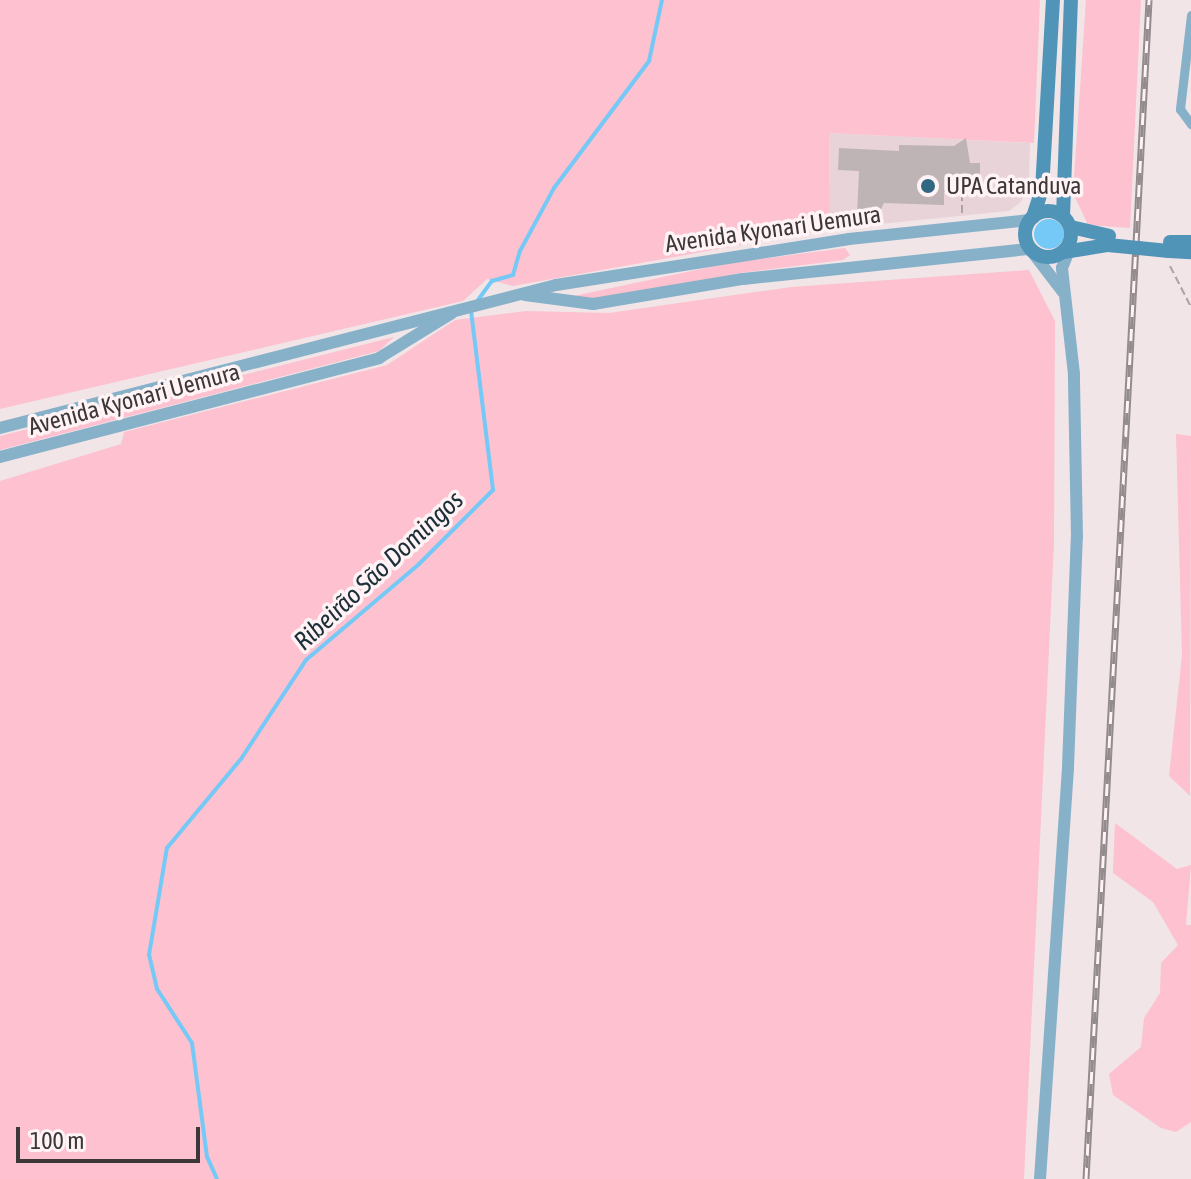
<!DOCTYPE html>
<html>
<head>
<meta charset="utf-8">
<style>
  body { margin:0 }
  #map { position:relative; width:1191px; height:1179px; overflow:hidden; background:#f1e5e8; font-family:"Asap Condensed",sans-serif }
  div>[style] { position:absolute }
  .built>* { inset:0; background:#e8d4d8 }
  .green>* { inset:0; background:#fdc1d0 }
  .water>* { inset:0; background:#75c9f6 }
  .round { border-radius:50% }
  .stream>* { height:4px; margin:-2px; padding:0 2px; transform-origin:2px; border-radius:2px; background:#75c9f6 }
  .building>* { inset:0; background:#beb3b5 }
  .path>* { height:2px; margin-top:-1px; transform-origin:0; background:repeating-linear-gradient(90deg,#ada3a5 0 8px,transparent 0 12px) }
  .minor>* { height:9px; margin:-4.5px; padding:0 4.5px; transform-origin:4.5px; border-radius:4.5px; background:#86b1c9 }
  .tertiary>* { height:12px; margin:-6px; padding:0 6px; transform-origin:6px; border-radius:6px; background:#86b1c9 }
  .secondary>* { height:14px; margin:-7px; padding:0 7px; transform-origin:7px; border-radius:7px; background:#5094b8 }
  .secondary>.ring { margin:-7px; padding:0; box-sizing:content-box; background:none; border:14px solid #5094b8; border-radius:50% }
  .rail>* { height:7px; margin-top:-3.5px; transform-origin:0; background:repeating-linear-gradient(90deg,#fff3f5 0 12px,#938b8d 0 24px); box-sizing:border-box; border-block:2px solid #938b8d }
  .secondary-bridge>* { height:14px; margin:-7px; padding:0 7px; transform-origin:7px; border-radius:7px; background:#5094b8 }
  .dots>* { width:22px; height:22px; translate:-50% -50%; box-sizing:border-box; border:4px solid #fff3f5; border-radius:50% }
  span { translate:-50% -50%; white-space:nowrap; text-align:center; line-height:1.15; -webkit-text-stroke:7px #fff3f5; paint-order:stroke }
  .poi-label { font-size:24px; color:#3c3738 }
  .left { translate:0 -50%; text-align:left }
  .street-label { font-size:24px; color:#3c3738 }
  .water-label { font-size:26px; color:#1b2f39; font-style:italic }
  .scale { position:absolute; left:16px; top:1127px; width:184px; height:36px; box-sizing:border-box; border:4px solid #3c3738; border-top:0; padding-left:10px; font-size:24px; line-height:28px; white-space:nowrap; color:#3c3738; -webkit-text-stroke:6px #fff3f5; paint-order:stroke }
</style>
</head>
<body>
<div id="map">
  <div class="built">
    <i style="clip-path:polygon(829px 133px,1030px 143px,1029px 181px,1021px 202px,1009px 211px,830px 229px)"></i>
  </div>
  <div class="green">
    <i style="clip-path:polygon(0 0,1040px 0,1034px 143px,829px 133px,830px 229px,513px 286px,487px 279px,463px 301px,0 409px)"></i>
    <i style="clip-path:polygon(1086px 0,1141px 0,1130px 228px,1088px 225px,1073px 193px)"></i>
    <i style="clip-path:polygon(845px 248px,850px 255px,843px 260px,740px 273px,613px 299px,569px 297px,729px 263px)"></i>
    <i style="clip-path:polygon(1029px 270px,1055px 321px,1054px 543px,1024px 1179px,0 1179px,0 481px,121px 444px,124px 432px,387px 365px,455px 320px,526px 311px,609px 313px,791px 287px)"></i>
    <i style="clip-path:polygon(394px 337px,379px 351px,0 450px,0 436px)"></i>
    <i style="clip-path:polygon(1176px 434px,1191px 436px,1190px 796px,1169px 776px,1182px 655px)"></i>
    <i style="clip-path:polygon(1115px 823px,1177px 869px,1191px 865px,1186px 925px,1191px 925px,1191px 1122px,1176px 1132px,1161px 1128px,1113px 1095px,1109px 1074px,1141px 1047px,1144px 1018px,1160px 993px,1161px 963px,1178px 945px,1153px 902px,1113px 873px)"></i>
  </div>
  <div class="water">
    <i class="round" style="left:1034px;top:219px;width:30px;height:30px"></i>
  </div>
  <div class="stream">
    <i style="left:478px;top:300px;width:24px;rotate:-54deg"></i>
    <i style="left:492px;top:281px;width:22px;rotate:-16deg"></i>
    <i style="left:513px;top:275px;width:25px;rotate:-74deg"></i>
    <i style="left:520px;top:251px;width:72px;rotate:-61.6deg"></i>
    <i style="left:554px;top:188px;width:159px;rotate:-53.2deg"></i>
    <i style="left:649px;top:61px;width:62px;rotate:-78deg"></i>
    <i style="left:217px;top:1179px;width:24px;rotate:-114deg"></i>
    <i style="left:207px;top:1157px;width:115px;rotate:-97.5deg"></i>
    <i style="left:192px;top:1043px;width:64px;rotate:-122.9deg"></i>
    <i style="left:157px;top:989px;width:35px;rotate:-103deg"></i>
    <i style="left:149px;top:955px;width:109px;rotate:-80.5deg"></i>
    <i style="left:167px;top:848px;width:116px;rotate:-50.3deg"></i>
    <i style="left:241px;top:759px;width:118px;rotate:-56.7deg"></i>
    <i style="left:306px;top:660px;width:148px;rotate:-40.3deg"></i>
    <i style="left:419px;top:564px;width:105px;rotate:-45deg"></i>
    <i style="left:493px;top:490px;width:180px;rotate:-97deg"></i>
  </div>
  <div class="building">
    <i style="clip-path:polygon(966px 138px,970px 163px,980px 163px,980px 193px,944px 192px,944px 205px,884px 203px,878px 215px,857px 214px,859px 171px,838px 170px,839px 148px,899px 151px,899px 145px,954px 146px)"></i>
  </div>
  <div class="path">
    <i style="left:962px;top:193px;width:23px;rotate:90deg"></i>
    <i style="left:1170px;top:266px;width:46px;rotate:62.9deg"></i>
  </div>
  <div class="minor">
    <i style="left:1191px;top:15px;width:95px;rotate:96.7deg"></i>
    <i style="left:1180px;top:109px;width:19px;rotate:54deg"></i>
  </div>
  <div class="tertiary">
    <i style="left:525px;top:295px;width:69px;rotate:7.5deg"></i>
    <i style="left:593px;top:304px;width:152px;rotate:-9.5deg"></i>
    <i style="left:743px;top:279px;width:289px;rotate:-6deg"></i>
    <i style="left:1030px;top:249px;width:54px;rotate:52.5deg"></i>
    <i style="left:0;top:428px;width:574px;rotate:-14.42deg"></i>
    <i style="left:556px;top:285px;width:297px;rotate:-8.9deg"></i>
    <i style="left:849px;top:239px;width:181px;rotate:-6deg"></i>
    <i style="left:0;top:457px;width:392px;rotate:-14.6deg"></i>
    <i style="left:379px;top:358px;width:86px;rotate:-31.7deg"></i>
    <i style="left:1040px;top:1179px;width:413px;rotate:-86.1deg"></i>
    <i style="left:1068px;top:767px;width:230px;rotate:-87.8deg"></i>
    <i style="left:1077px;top:537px;width:163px;rotate:-91.1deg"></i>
    <i style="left:1074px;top:374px;width:107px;rotate:-96.5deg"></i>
    <i style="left:1062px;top:268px;width:18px;rotate:-68deg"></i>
  </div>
  <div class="secondary">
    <i class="ring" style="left:1025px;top:211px;width:32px;height:32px"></i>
    <i style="left:1063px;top:216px;width:216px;rotate:-87.9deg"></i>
    <i style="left:1033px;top:217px;width:28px;rotate:-72deg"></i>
    <i style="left:1042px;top:190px;width:190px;rotate:-86.7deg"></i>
    <i style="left:1071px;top:227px;width:39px;rotate:13deg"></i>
    <i style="left:1170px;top:242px;width:21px"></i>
    <i style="left:1169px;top:251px;width:22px;rotate:3deg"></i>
    <i style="left:1064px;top:252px;width:45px;rotate:-9deg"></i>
  </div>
  <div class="rail">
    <i style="left:1086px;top:1179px;width:1181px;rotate:-86.94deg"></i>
  </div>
  <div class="secondary-bridge">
    <i style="left:1108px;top:245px;width:61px;rotate:5.6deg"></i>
  </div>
  <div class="dots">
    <i style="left:928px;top:186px;background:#326783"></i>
  </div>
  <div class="poi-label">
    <span class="left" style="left:946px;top:186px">UPA Catanduva</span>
  </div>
  <div class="street-label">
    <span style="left:773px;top:229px;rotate:-8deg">Avenida Kyonari Uemura</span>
    <span style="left:134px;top:399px;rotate:-15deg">Avenida Kyonari Uemura</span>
  </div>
  <div class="water-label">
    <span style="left:379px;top:571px;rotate:-43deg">Ribeirão São Domingos</span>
  </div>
  <div class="scale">100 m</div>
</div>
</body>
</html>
